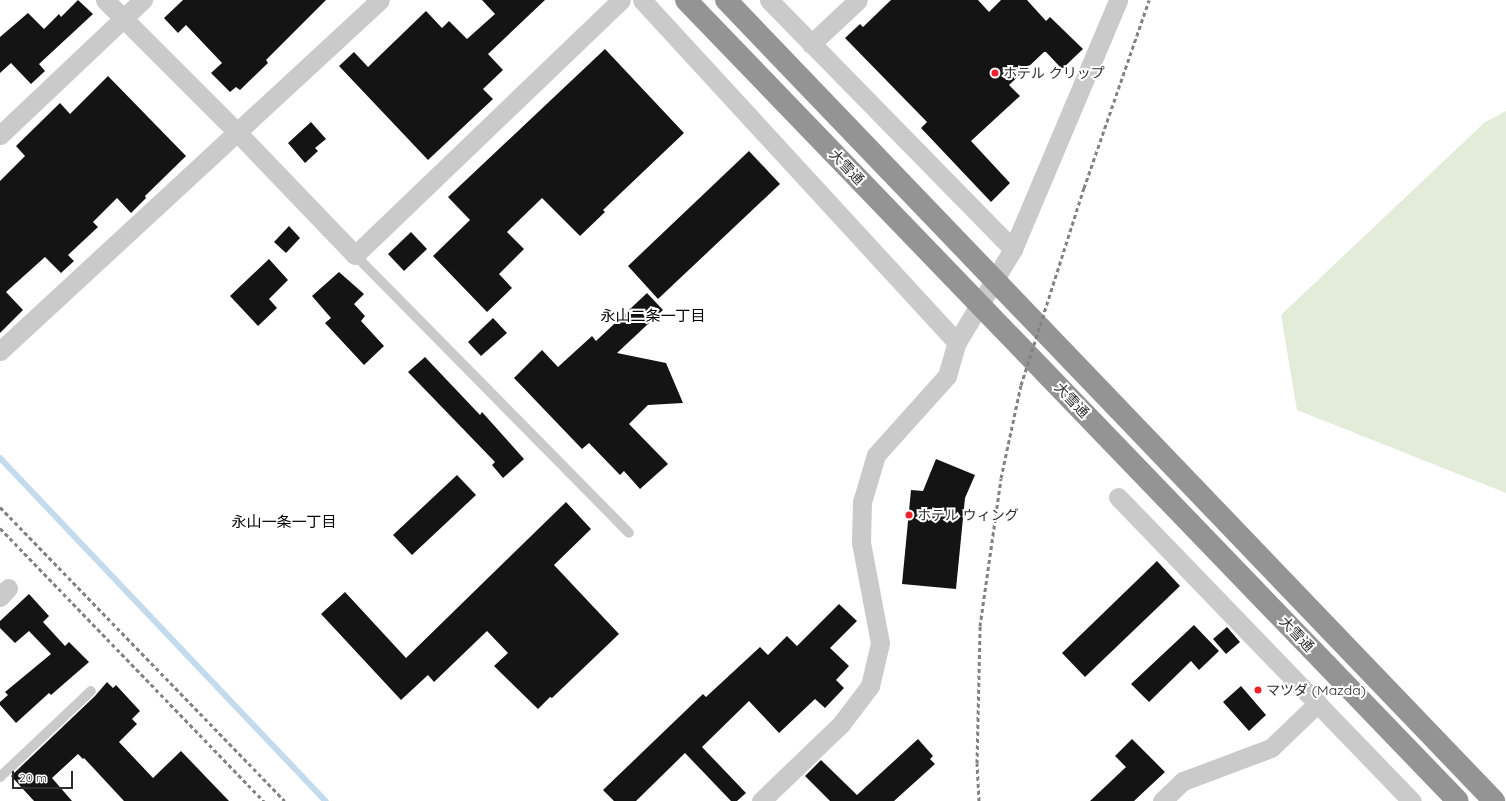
<!DOCTYPE html>
<html>
<head>
<meta charset="utf-8">
<style>
  body { margin:0 }
  #map { position:relative; width:1506px; height:801px; overflow:hidden; background:#fff; font-family:Quicksand,"Noto Sans JP",sans-serif }
  div>[style] { position:absolute }
  .green>* { inset:0; background:#e2ecd9 }
  .stream>* { height:6px; margin:-3px; padding:0 3px; transform-origin:3px; border-radius:3px; background:#c4dbed }
  .building>* { inset:0; background:#141414 }
  .lane>* { height:10px; margin:-5px; padding:0 5px; transform-origin:5px; border-radius:5px; background:#cacaca }
  .street>* { height:19px; margin:-9.5px; padding:0 9.5px; transform-origin:9.5px; border-radius:9.5px; background:#cacaca }
  .highway>* { height:22px; margin:-11px; padding:0 11px; transform-origin:11px; border-radius:11px; background:#949494 }
  .rail>* { height:3px; margin-top:-1.5px; transform-origin:0; background:repeating-linear-gradient(90deg,#828282 0 4px,transparent 0 7px) }
  .dots>* { width:11px; height:11px; translate:-50% -50%; box-sizing:border-box; border:2px solid #fff; border-radius:50% }
  span { translate:-50% -50%; white-space:nowrap; text-align:center; line-height:1.15; -webkit-text-stroke:4px #fff; paint-order:stroke }
  .poi-label { font-size:14px; color:#2d2d2d }
  .left { translate:0 -50%; text-align:left }
  .street-label { font-size:14px; color:#2d2d2d }
  .neighbourhood-label { font-size:15px; color:#000 }
  .scale { position:absolute; left:12px; top:771px; width:61px; height:18px; box-sizing:border-box; border:2px solid #2d2d2d; border-top:0; padding-left:5px; font-size:12px; line-height:14px; white-space:nowrap; color:#2d2d2d; -webkit-text-stroke:3px #fff; paint-order:stroke }
</style>
</head>
<body>
<div id="map">
  <div class="green">
    <i style="clip-path:polygon(1506px 111px,1506px 493px,1297px 410px,1281px 315px,1485px 122px)"></i>
  </div>
  <div class="stream">
    <i style="left:0;top:458px;width:473px;rotate:46.5deg"></i>
  </div>
  <div class="building">
    <i style="clip-path:polygon(78px 0,93px 14px,39px 64px,45px 71px,31px 84px,11px 63px,0 73px,0 37px,28px 13px,44px 29px,59px 14px,61px 17px)"></i>
    <i style="clip-path:polygon(183px 0,326px 0,266px 60px,268px 63px,240px 90px,236px 87px,230px 92px,211px 73px,222px 63px,186px 25px,178px 33px,164px 18px)"></i>
    <i style="clip-path:polygon(482px 0,545px 0,488px 54px,503px 70px,483px 89px,493px 99px,428px 160px,339px 66px,354px 52px,368px 67px,426px 11px,442px 28px,449px 21px,467px 39px,495px 14px)"></i>
    <i style="clip-path:polygon(891px 0,978px 0,989px 12px,1001px 0,1027px 0,1046px 21px,1050px 17px,1083px 49px,1062px 69px,1046px 52px,1044px 52px,1009px 85px,1020px 96px,971px 141px,1010px 183px,991px 202px,921px 128px,927px 122px,845px 38px,860px 24px,863px 27px)"></i>
    <i style="clip-path:polygon(605px 49px,684px 133px,603px 210px,605px 212px,580px 236px,542px 198px,507px 232px,524px 249px,499px 274px,512px 288px,487px 312px,433px 256px,470px 220px,448px 197px)"></i>
    <i style="clip-path:polygon(108px 76px,186px 156px,145px 196px,146px 198px,131px 213px,117px 198px,93px 222px,98px 227px,68px 255px,74px 261px,61px 273px,45px 257px,6px 292px,23px 310px,0 333px,0 181px,25px 156px,16px 146px,60px 103px,70px 114px)"></i>
    <i style="clip-path:polygon(311px 122px,326px 139px,315px 148px,318px 151px,305px 163px,288px 143px)"></i>
    <i style="clip-path:polygon(749px 151px,780px 184px,658px 299px,628px 266px)"></i>
    <i style="clip-path:polygon(289px 226px,300px 238px,286px 253px,274px 242px)"></i>
    <i style="clip-path:polygon(411px 232px,427px 249px,404px 271px,388px 254px)"></i>
    <i style="clip-path:polygon(269px 259px,288px 280px,269px 299px,277px 308px,258px 326px,230px 296px)"></i>
    <i style="clip-path:polygon(339px 272px,364px 294px,354px 304px,365px 316px,361px 321px,384px 346px,364px 365px,325px 323px,331px 318px,312px 296px)"></i>
    <i style="clip-path:polygon(647px 293px,663px 310px,617px 353px,666px 363px,683px 403px,648px 405px,629px 424px,668px 464px,640px 489px,624px 471px,620px 475px,589px 443px,582px 449px,514px 378px,542px 350px,558px 367px,592px 336px,596px 341px)"></i>
    <i style="clip-path:polygon(493px 318px,507px 333px,481px 356px,468px 342px)"></i>
    <i style="clip-path:polygon(425px 357px,480px 415px,482px 412px,524px 459px,503px 478px,492px 465px,495px 462px,408px 372px)"></i>
    <i style="clip-path:polygon(936px 459px,975px 475px,965px 498px,956px 589px,902px 584px,911px 490px,923px 491px)"></i>
    <i style="clip-path:polygon(457px 475px,476px 495px,412px 555px,393px 535px)"></i>
    <i style="clip-path:polygon(566px 502px,591px 529px,554px 565px,619px 634px,552px 698px,550px 697px,538px 709px,494px 666px,508px 653px,487px 631px,434px 682px,428px 675px,401px 700px,321px 614px,345px 592px,406px 658px)"></i>
    <i style="clip-path:polygon(1157px 561px,1180px 586px,1085px 677px,1062px 653px)"></i>
    <i style="clip-path:polygon(29px 594px,49px 616px,43px 622px,65px 646px,69px 642px,89px 662px,51px 695px,49px 693px,16px 723px,0 705px,0 702px,8px 695px,5px 692px,51px 654px,29px 631px,15px 643px,0 628px,0 621px)"></i>
    <i style="clip-path:polygon(839px 604px,857px 621px,830px 648px,849px 666px,836px 680px,844px 688px,825px 708px,815px 699px,779px 733px,749px 701px,702px 747px,746px 793px,737px 801px,731px 801px,685px 753px,636px 801px,614px 801px,603px 790px,703px 694px,706px 697px,760px 647px,768px 655px,787px 636px,797px 646px)"></i>
    <i style="clip-path:polygon(1194px 625px,1219px 651px,1199px 670px,1191px 661px,1149px 702px,1131px 684px)"></i>
    <i style="clip-path:polygon(1227px 627px,1240px 642px,1226px 654px,1213px 639px)"></i>
    <i style="clip-path:polygon(107px 682px,113px 688px,116px 685px,140px 711px,132px 719px,137px 724px,119px 742px,153px 778px,181px 751px,229px 801px,124px 801px,84px 758px,83px 759px,78px 754px,52px 778px,72px 801px,34px 801px,11px 776px,95px 696px)"></i>
    <i style="clip-path:polygon(1241px 686px,1266px 715px,1249px 731px,1223px 702px)"></i>
    <i style="clip-path:polygon(918px 739px,933px 756px,930px 759px,935px 764px,894px 801px,830px 801px,805px 776px,821px 760px,857px 795px)"></i>
    <i style="clip-path:polygon(1132px 739px,1165px 772px,1134px 801px,1090px 801px,1126px 767px,1115px 756px)"></i>
  </div>
  <div class="lane">
    <i style="left:355px;top:255px;width:390px;rotate:45.4deg"></i>
    <i style="left:0;top:777px;width:125px;rotate:-43.4deg"></i>
  </div>
  <div class="street">
    <i style="left:105px;top:0;width:187px;rotate:45deg"></i>
    <i style="left:237px;top:132px;width:170px;rotate:46.2deg"></i>
    <i style="left:355px;top:255px;width:368px;rotate:-43.8deg"></i>
    <i style="left:642px;top:0;width:465px;rotate:47.4deg"></i>
    <i style="left:769px;top:0;width:349px;rotate:45.6deg"></i>
    <i style="left:811px;top:44px;width:64px;rotate:-43.1deg"></i>
    <i style="left:0;top:135px;width:197px;rotate:-43.4deg"></i>
    <i style="left:0;top:351px;width:517px;rotate:-42.73deg"></i>
    <i style="left:1118px;top:497px;width:423px;rotate:46deg"></i>
    <i style="left:0;top:597px;width:12px;rotate:-48deg"></i>
    <i style="left:761px;top:801px;width:111px;rotate:-43.9deg"></i>
    <i style="left:841px;top:724px;width:48px;rotate:-52.7deg"></i>
    <i style="left:870px;top:686px;width:44px;rotate:-76.9deg"></i>
    <i style="left:880px;top:643px;width:103px;rotate:-100.7deg"></i>
    <i style="left:861px;top:542px;width:40px;rotate:-88.6deg"></i>
    <i style="left:862px;top:502px;width:49px;rotate:-73.4deg"></i>
    <i style="left:876px;top:455px;width:106px;rotate:-48.1deg"></i>
    <i style="left:947px;top:376px;width:35px;rotate:-74deg"></i>
    <i style="left:957px;top:342px;width:109px;rotate:-58.9deg"></i>
    <i style="left:1013px;top:249px;width:270px;rotate:-67.1deg"></i>
    <i style="left:1162px;top:801px;width:29px;rotate:-44deg"></i>
    <i style="left:1183px;top:781px;width:94px;rotate:-20.6deg"></i>
    <i style="left:1271px;top:748px;width:65px;rotate:-43.8deg"></i>
  </div>
  <div class="highway">
    <i style="left:686px;top:0;width:1112px;rotate:46.06deg"></i>
    <i style="left:726px;top:0;width:1110px;rotate:46.2deg"></i>
  </div>
  <div class="rail">
    <i style="left:0;top:507px;width:409px;rotate:45.9deg"></i>
    <i style="left:0;top:528px;width:380px;rotate:46deg"></i>
    <i style="left:979px;top:801px;width:38px;rotate:-93deg"></i>
    <i style="left:977px;top:763px;width:137px;rotate:-88.7deg"></i>
    <i style="left:980px;top:626px;width:149px;rotate:-81.9deg"></i>
    <i style="left:1001px;top:478px;width:95px;rotate:-77.9deg"></i>
    <i style="left:1021px;top:385px;width:207px;rotate:-72.3deg"></i>
    <i style="left:1084px;top:188px;width:199px;rotate:-70.9deg"></i>
  </div>
  <div class="dots">
    <i style="left:995px;top:73px;background:#ef2327"></i>
    <i style="left:909px;top:515px;background:#ef2327"></i>
    <i style="left:1258px;top:690px;background:#ef2327"></i>
  </div>
  <div class="poi-label">
    <span class="left" style="left:1003px;top:73px">ホテル クリップ</span>
    <span class="left" style="left:917px;top:515px">ホテル ウィング</span>
    <span class="left" style="left:1266px;top:690px">マツダ (Mazda)</span>
  </div>
  <div class="street-label">
    <span style="left:847px;top:167px;rotate:46deg">大雪通</span>
    <span style="left:1072px;top:400px;rotate:46deg">大雪通</span>
    <span style="left:1297px;top:634px;rotate:46deg">大雪通</span>
  </div>
  <div class="neighbourhood-label">
    <span style="left:653px;top:316px">永山二条一丁目</span>
    <span style="left:284px;top:522px">永山一条一丁目</span>
  </div>
  <div class="scale">20 m</div>
</div>
</body>
</html>
